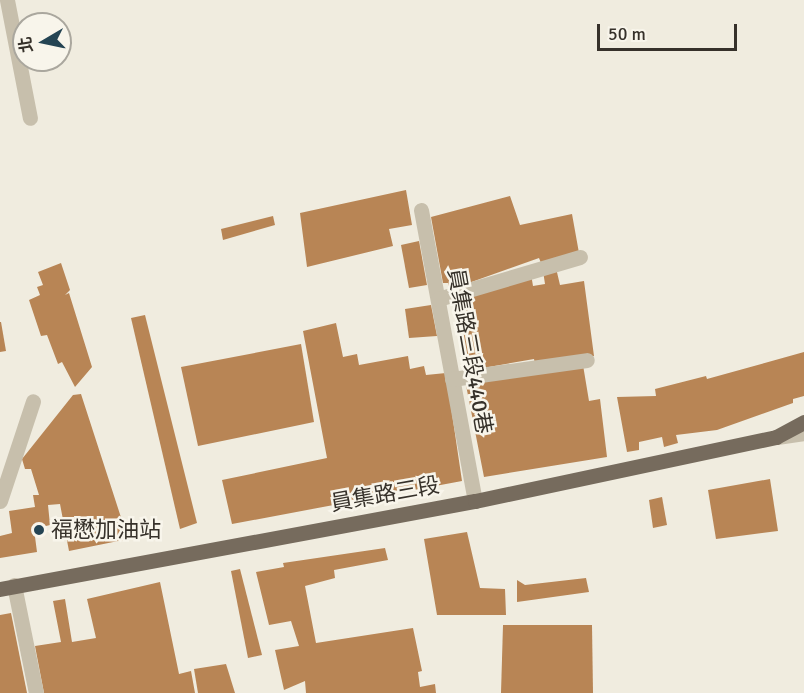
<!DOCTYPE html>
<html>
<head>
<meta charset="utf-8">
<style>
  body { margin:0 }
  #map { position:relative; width:804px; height:693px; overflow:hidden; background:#f0ecdf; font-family:Signika,"Noto Sans TC",sans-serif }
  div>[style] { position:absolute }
  .building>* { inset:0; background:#b88555 }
  .minor>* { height:15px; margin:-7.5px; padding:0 7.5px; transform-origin:7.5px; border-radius:7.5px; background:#c7bfac }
  .major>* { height:15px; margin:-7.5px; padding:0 7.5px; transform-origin:7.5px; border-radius:7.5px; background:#766b5d }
  .dots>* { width:16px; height:16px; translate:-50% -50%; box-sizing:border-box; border:3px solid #f8f5eb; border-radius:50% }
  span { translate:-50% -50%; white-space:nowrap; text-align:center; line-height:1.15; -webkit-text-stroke:5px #f8f5eb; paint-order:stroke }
  .street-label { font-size:22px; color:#36312a }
  .poi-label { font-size:22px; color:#36312a }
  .left { translate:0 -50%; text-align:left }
  .north { position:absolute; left:12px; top:12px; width:60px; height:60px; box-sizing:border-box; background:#f8f5eb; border:2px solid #aaa79e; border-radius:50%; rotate:261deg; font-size:16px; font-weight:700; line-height:24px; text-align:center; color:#36312a }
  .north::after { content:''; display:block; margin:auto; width:21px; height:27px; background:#244453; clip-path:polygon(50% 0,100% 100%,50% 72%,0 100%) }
  .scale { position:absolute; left:597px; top:24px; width:140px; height:27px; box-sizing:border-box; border:3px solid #36312a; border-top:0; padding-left:8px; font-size:18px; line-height:21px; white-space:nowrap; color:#36312a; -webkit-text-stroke:4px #f8f5eb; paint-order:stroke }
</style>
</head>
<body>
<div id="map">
  <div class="building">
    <i style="clip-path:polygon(406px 190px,412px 225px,389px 229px,393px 246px,307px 267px,300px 213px)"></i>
    <i style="clip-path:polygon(510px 196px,520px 225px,572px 214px,579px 253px,541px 263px,539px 258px,449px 290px,448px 283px,443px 283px,431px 217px)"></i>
    <i style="clip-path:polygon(273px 216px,275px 225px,223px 240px,221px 229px)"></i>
    <i style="clip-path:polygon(419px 241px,427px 285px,409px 288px,401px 245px)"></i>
    <i style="clip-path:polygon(61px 263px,70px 290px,65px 295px,69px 293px,92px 367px,75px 387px,62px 362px,58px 364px,47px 335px,41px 336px,29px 300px,40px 295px,37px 287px,43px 285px,38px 272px)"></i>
    <i style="clip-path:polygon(556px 268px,560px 285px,584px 281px,594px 356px,535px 364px,534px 359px,466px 371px,452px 299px,531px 274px,533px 286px,545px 284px,543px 271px)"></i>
    <i style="clip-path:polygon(431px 305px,437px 336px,409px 338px,405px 309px)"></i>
    <i style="clip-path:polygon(145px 315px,197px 523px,180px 529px,131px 318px)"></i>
    <i style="clip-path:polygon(0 322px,1px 322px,6px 351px,0 352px)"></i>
    <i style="clip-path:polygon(336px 323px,343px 357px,357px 354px,359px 365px,408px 356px,410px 369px,424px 366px,426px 375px,446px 373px,462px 481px,232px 524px,222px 480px,327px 458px,303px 331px)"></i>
    <i style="clip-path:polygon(301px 344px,314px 422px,198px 446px,181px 367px)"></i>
    <i style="clip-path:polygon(804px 352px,804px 396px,793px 399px,793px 403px,717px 430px,676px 435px,678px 443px,664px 447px,662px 437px,639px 442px,639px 450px,627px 452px,617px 397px,656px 396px,655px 389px,706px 376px,707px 379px)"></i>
    <i style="clip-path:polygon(583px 365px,589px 401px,600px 399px,607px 457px,484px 477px,465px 380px)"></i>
    <i style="clip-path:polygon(81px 394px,128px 539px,69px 551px,60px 504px,48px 505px,50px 525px,34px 529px,37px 552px,0 558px,0 536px,12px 533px,9px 511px,35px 507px,33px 495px,39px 495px,31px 469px,25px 469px,22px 459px,73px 395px)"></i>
    <i style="clip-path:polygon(770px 479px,778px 531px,716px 539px,708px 490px)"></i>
    <i style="clip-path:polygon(662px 497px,667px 525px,653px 528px,649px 500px)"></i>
    <i style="clip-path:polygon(467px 532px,480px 588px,505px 589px,506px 615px,437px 615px,424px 539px)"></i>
    <i style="clip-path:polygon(385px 548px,388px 560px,334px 570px,335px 578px,305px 586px,316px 643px,413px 628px,422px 671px,418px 672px,420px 687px,435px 684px,436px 693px,306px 693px,305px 681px,284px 690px,275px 650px,299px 646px,291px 621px,269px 625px,256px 572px,284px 567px,283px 563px)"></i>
    <i style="clip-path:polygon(240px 569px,262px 655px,248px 658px,231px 571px)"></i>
    <i style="clip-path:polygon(586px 578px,589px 592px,517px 602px,517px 580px,525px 585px)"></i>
    <i style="clip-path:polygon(160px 582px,179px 674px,191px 671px,195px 693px,44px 693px,35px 646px,61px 642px,53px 601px,65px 599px,72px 642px,96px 638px,87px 599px)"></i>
    <i style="clip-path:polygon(11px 613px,27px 693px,0 693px,0 615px)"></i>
    <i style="clip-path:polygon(503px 625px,592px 625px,593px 693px,501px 693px)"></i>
    <i style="clip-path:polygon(226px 664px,235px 693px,198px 693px,194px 669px)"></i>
  </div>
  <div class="minor">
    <i style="left:7px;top:0;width:120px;rotate:79deg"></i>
    <i style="left:421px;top:210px;width:296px;rotate:79.5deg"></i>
    <i style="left:438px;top:299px;width:148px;rotate:-16.5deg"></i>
    <i style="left:452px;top:379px;width:136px;rotate:-8deg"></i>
    <i style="left:777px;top:437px;width:27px;rotate:-8deg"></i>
    <i style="left:0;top:501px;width:105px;rotate:-71.7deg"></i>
    <i style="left:14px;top:585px;width:110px;rotate:78.5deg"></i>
  </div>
  <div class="major">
    <i style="left:0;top:589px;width:483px;rotate:-10.5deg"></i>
    <i style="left:475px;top:501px;width:308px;rotate:-12deg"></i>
    <i style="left:776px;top:437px;width:32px;rotate:-28deg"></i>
  </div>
  <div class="dots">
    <i style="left:39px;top:530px;background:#244453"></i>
  </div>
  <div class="street-label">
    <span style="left:470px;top:351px;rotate:80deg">員集路三段440巷</span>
    <span style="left:385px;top:494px;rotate:-10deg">員集路三段</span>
  </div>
  <div class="poi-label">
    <span class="left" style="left:51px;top:530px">福懋加油站</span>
  </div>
  <div class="north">北</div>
  <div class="scale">50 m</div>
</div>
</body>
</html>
